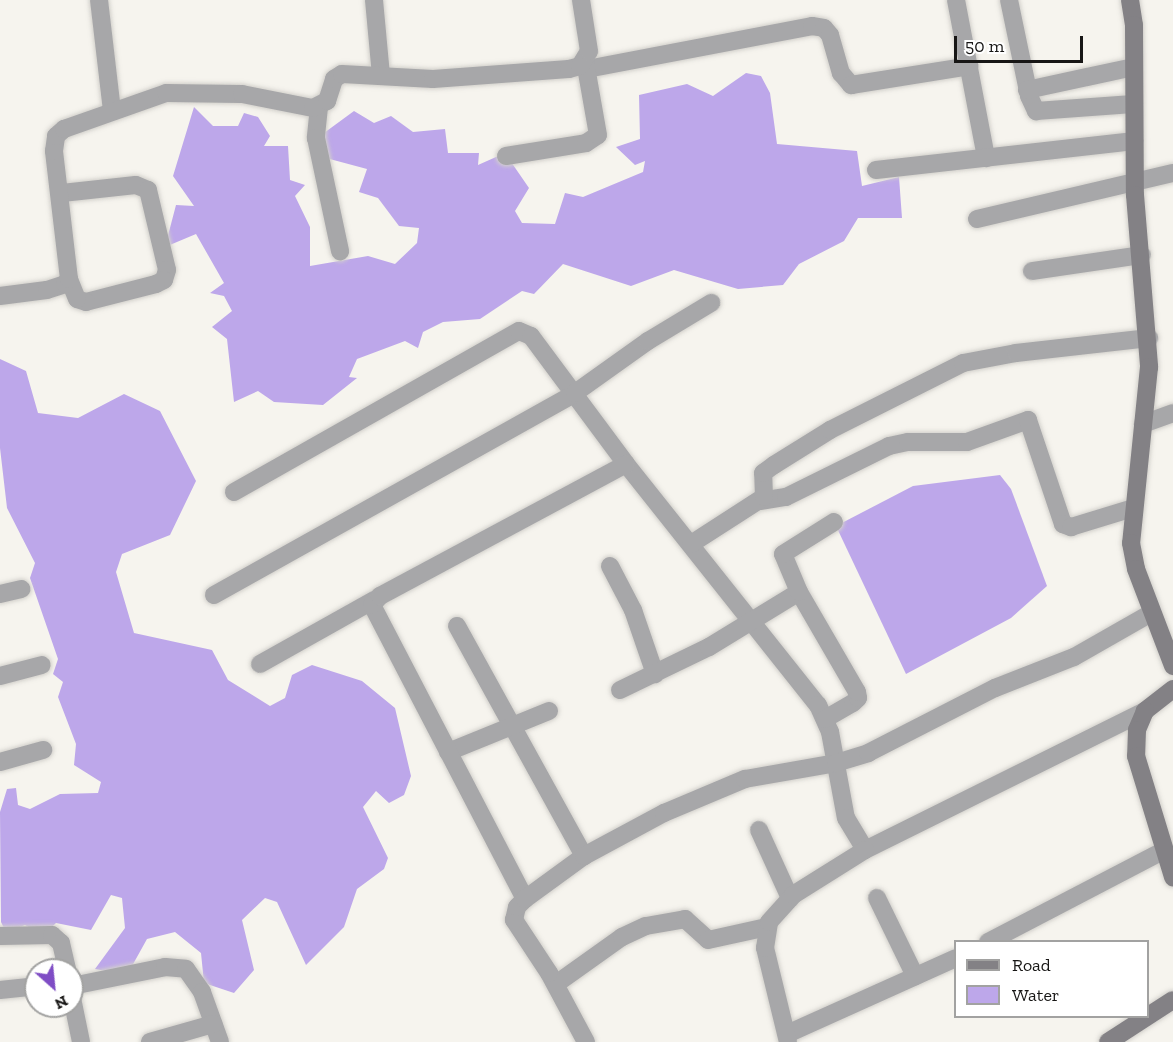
<!DOCTYPE html>
<html>
<head>
<meta charset="utf-8">
<style>
  body { margin:0 }
  #map { position:relative; width:1173px; height:1042px; overflow:hidden; background:#f6f4ee; font-family:"Zilla Slab",serif }
  div>[style] { position:absolute }
  .water>* { inset:0; background:#bda7ea }
  .roads { filter:drop-shadow(0 0 2px #d2d0cb) drop-shadow(0 0 2px #d2d0cb) }
  .street>* { height:18px; margin:-9px; padding:0 9px; transform-origin:9px; border-radius:9px; background:#a7a7a9 }
  .secondary>* { height:18px; margin:-9px; padding:0 9px; transform-origin:9px; border-radius:9px; background:#838185 }
  span { translate:-50% -50%; white-space:nowrap; text-align:center; line-height:1.15; -webkit-text-stroke:4.5px #fff; paint-order:stroke }
  .legend { position:absolute; left:954px; top:940px; width:195px; height:78px; box-sizing:border-box; background:#fff; border:2px solid #a2a2a1; margin:0; padding:8px 10px; list-style:none; font-size:18px; color:#171615 }
  .legend li { display:flex; align-items:center; gap:12px; height:30px }
  .legend b { width:30px; border:2px solid #a2a2a1 }
  .north { position:absolute; left:24px; top:958px; width:60px; height:60px; box-sizing:border-box; background:#fff; border:2px solid #a2a2a1; border-radius:50%; rotate:153deg; font-size:16px; font-weight:700; line-height:24px; text-align:center; color:#171615 }
  .north::after { content:''; display:block; margin:auto; width:21px; height:27px; background:#7f4dc5; clip-path:polygon(50% 0,100% 100%,50% 72%,0 100%) }
  .scale { position:absolute; left:954px; top:36px; width:129px; height:27px; box-sizing:border-box; border:3px solid #171615; border-top:0; padding-left:8px; font-size:18px; line-height:21px; white-space:nowrap; color:#171615; -webkit-text-stroke:4px #fff; paint-order:stroke }
</style>
</head>
<body>
<div id="map">
  <div class="water">
    <i style="clip-path:polygon(746px 73px,761px 76px,770px 93px,777px 144px,857px 151px,862px 186px,899px 177px,902px 218px,858px 218px,844px 241px,799px 264px,783px 285px,738px 289px,674px 270px,631px 286px,563px 264px,534px 294px,522px 291px,480px 319px,443px 322px,423px 332px,418px 348px,405px 341px,357px 359px,349px 377px,357px 378px,323px 405px,274px 402px,258px 391px,234px 402px,227px 339px,212px 327px,232px 311px,224px 296px,210px 293px,224px 283px,196px 234px,165px 247px,176px 205px,194px 206px,173px 176px,194px 107px,213px 126px,238px 126px,244px 113px,258px 117px,270px 136px,264px 146px,288px 146px,290px 180px,305px 185px,295px 196px,310px 227px,310px 266px,368px 256px,395px 264px,417px 243px,419px 228px,399px 226px,378px 198px,359px 192px,367px 169px,326px 158px,324px 133px,354px 111px,374px 123px,391px 116px,413px 132px,445px 129px,448px 153px,479px 153px,478px 165px,505px 153px,529px 188px,515px 211px,522px 223px,555px 224px,565px 193px,583px 197px,643px 172px,645px 161px,635px 165px,616px 147px,640px 139px,639px 95px,687px 84px,713px 96px)"></i>
    <i style="clip-path:polygon(0 359px,26px 371px,38px 413px,78px 418px,124px 394px,160px 411px,196px 481px,170px 535px,122px 554px,116px 572px,134px 633px,212px 650px,228px 680px,270px 706px,285px 698px,292px 675px,312px 665px,362px 681px,395px 708px,411px 776px,404px 795px,389px 803px,376px 791px,363px 807px,388px 858px,384px 869px,357px 889px,344px 927px,306px 965px,277px 902px,265px 898px,242px 920px,254px 970px,234px 993px,204px 983px,201px 953px,175px 932px,147px 939px,127px 975px,95px 969px,125px 928px,122px 898px,111px 895px,91px 930px,56px 923px,43px 935px,25px 925px,6px 932px,1px 922px,0 812px,7px 789px,16px 788px,18px 805px,30px 809px,60px 794px,98px 793px,101px 782px,74px 765px,76px 744px,58px 697px,63px 682px,53px 674px,58px 659px,30px 578px,35px 563px,7px 508px,0 448px)"></i>
    <i style="clip-path:polygon(1000px 475px,1011px 489px,1047px 586px,1011px 618px,906px 674px,836px 526px,913px 486px)"></i>
  </div>
  <div class="roads">
    <div class="street">
      <i style="left:99px;top:0;width:112px;rotate:83.3deg"></i>
      <i style="left:374px;top:0;width:76px;rotate:84.7deg"></i>
      <i style="left:956px;top:0;width:161px;rotate:79.2deg"></i>
      <i style="left:1009px;top:0;width:98px;rotate:78.2deg"></i>
      <i style="left:1029px;top:96px;width:17px;rotate:65deg"></i>
      <i style="left:1036px;top:111px;width:97px;rotate:-4.1deg"></i>
      <i style="left:587px;top:69px;width:229px;rotate:-10.8deg"></i>
      <i style="left:812px;top:26px;width:12px;rotate:9deg"></i>
      <i style="left:824px;top:28px;width:9px;rotate:49deg"></i>
      <i style="left:830px;top:35px;width:40px;rotate:74deg"></i>
      <i style="left:841px;top:73px;width:16px;rotate:50deg"></i>
      <i style="left:851px;top:85px;width:120px;rotate:-9.1deg"></i>
      <i style="left:1027px;top:90px;width:108px;rotate:-12.2deg"></i>
      <i style="left:319px;top:107px;width:31px;rotate:96deg"></i>
      <i style="left:316px;top:138px;width:116px;rotate:78deg"></i>
      <i style="left:506px;top:156px;width:81px;rotate:-9.2deg"></i>
      <i style="left:586px;top:143px;width:14px;rotate:-34deg"></i>
      <i style="left:598px;top:135px;width:75px;rotate:-100deg"></i>
      <i style="left:876px;top:170px;width:260px;rotate:-6.4deg"></i>
      <i style="left:62px;top:193px;width:74px;rotate:-6.2deg"></i>
      <i style="left:136px;top:185px;width:13px;rotate:23deg"></i>
      <i style="left:148px;top:190px;width:82px;rotate:76.6deg"></i>
      <i style="left:167px;top:270px;width:10px;rotate:107deg"></i>
      <i style="left:164px;top:280px;width:9px;rotate:153deg"></i>
      <i style="left:156px;top:284px;width:72px;rotate:165.6deg"></i>
      <i style="left:86px;top:302px;width:9px;rotate:-162deg"></i>
      <i style="left:77px;top:299px;width:22px;rotate:-112deg"></i>
      <i style="left:977px;top:219px;width:201px;rotate:-13.2deg"></i>
      <i style="left:1032px;top:271px;width:111px;rotate:-8.3deg"></i>
      <i style="left:0;top:296px;width:47px;rotate:-7.3deg"></i>
      <i style="left:47px;top:290px;width:19px;rotate:-18deg"></i>
      <i style="left:65px;top:284px;width:6px;rotate:-51deg"></i>
      <i style="left:69px;top:279px;width:129px;rotate:-96.7deg"></i>
      <i style="left:54px;top:151px;width:15px;rotate:-82deg"></i>
      <i style="left:56px;top:136px;width:11px;rotate:-41deg"></i>
      <i style="left:64px;top:129px;width:108px;rotate:-19.4deg"></i>
      <i style="left:166px;top:93px;width:76px;rotate:0.8deg"></i>
      <i style="left:242px;top:94px;width:72px;rotate:11.2deg"></i>
      <i style="left:313px;top:108px;width:16px;rotate:-27deg"></i>
      <i style="left:327px;top:101px;width:23px;rotate:-72deg"></i>
      <i style="left:334px;top:79px;width:9px;rotate:-32deg"></i>
      <i style="left:342px;top:74px;width:91px;rotate:3.1deg"></i>
      <i style="left:433px;top:79px;width:136px;rotate:-4.2deg"></i>
      <i style="left:569px;top:69px;width:11px;rotate:-15deg"></i>
      <i style="left:580px;top:66px;width:17px;rotate:-59deg"></i>
      <i style="left:589px;top:51px;width:52px;rotate:-98.9deg"></i>
      <i style="left:1143px;top:424px;width:32px;rotate:-20deg"></i>
      <i style="left:234px;top:492px;width:327px;rotate:-29.5deg"></i>
      <i style="left:519px;top:331px;width:13px;rotate:23deg"></i>
      <i style="left:531px;top:336px;width:159px;rotate:53.4deg"></i>
      <i style="left:626px;top:464px;width:308px;rotate:51.5deg"></i>
      <i style="left:818px;top:705px;width:30px;rotate:66deg"></i>
      <i style="left:830px;top:732px;width:87px;rotate:79.5deg"></i>
      <i style="left:846px;top:818px;width:37px;rotate:59deg"></i>
      <i style="left:865px;top:850px;width:313px;rotate:-26.4deg"></i>
      <i style="left:760px;top:501px;width:26px;rotate:-9deg"></i>
      <i style="left:786px;top:497px;width:115px;rotate:-26.3deg"></i>
      <i style="left:889px;top:446px;width:19px;rotate:-12deg"></i>
      <i style="left:908px;top:442px;width:59px"></i>
      <i style="left:967px;top:442px;width:65px;rotate:-19.8deg"></i>
      <i style="left:1028px;top:420px;width:110px;rotate:71.4deg"></i>
      <i style="left:1063px;top:524px;width:9px;rotate:21deg"></i>
      <i style="left:1071px;top:527px;width:65px;rotate:-17deg"></i>
      <i style="left:691px;top:544px;width:87px;rotate:-32.8deg"></i>
      <i style="left:764px;top:497px;width:24px;rotate:-92deg"></i>
      <i style="left:763px;top:473px;width:14px;rotate:-36deg"></i>
      <i style="left:774px;top:465px;width:66px;rotate:-32deg"></i>
      <i style="left:830px;top:430px;width:149px;rotate:-26.7deg"></i>
      <i style="left:963px;top:363px;width:54px;rotate:-10.7deg"></i>
      <i style="left:1016px;top:353px;width:134px;rotate:-6.4deg"></i>
      <i style="left:610px;top:566px;width:50px;rotate:62.4deg"></i>
      <i style="left:633px;top:610px;width:68px;rotate:71deg"></i>
      <i style="left:0;top:594px;width:22px;rotate:-13deg"></i>
      <i style="left:214px;top:595px;width:414px;rotate:-29.2deg"></i>
      <i style="left:575px;top:393px;width:90px;rotate:-35.5deg"></i>
      <i style="left:648px;top:341px;width:74px;rotate:-31.1deg"></i>
      <i style="left:457px;top:626px;width:263px;rotate:61.1deg"></i>
      <i style="left:260px;top:664px;width:131px;rotate:-29.3deg"></i>
      <i style="left:0;top:676px;width:43px;rotate:-14.7deg"></i>
      <i style="left:620px;top:690px;width:99px;rotate:-25.8deg"></i>
      <i style="left:709px;top:647px;width:105px;rotate:-31.4deg"></i>
      <i style="left:825px;top:719px;width:32px;rotate:-30deg"></i>
      <i style="left:853px;top:703px;width:7px;rotate:-45deg"></i>
      <i style="left:858px;top:698px;width:6px;rotate:-99deg"></i>
      <i style="left:857px;top:692px;width:116px;rotate:-120.1deg"></i>
      <i style="left:799px;top:592px;width:41px;rotate:-112.8deg"></i>
      <i style="left:783px;top:554px;width:60px;rotate:-32.1deg"></i>
      <i style="left:448px;top:752px;width:109px;rotate:-22.1deg"></i>
      <i style="left:0;top:762px;width:45px;rotate:-15.6deg"></i>
      <i style="left:759px;top:830px;width:75px;rotate:65.5deg"></i>
      <i style="left:877px;top:898px;width:87px;rotate:64deg"></i>
      <i style="left:525px;top:899px;width:331px;rotate:-117.5deg"></i>
      <i style="left:372px;top:605px;width:12px;rotate:-48deg"></i>
      <i style="left:380px;top:596px;width:279px;rotate:-28.2deg"></i>
      <i style="left:0;top:936px;width:52px;rotate:-1.1deg"></i>
      <i style="left:52px;top:935px;width:12px;rotate:42deg"></i>
      <i style="left:61px;top:943px;width:28px;rotate:77deg"></i>
      <i style="left:988px;top:942px;width:197px;rotate:-27.5deg"></i>
      <i style="left:556px;top:984px;width:81px;rotate:-35.5deg"></i>
      <i style="left:622px;top:937px;width:26px;rotate:-25deg"></i>
      <i style="left:646px;top:926px;width:40px;rotate:-10deg"></i>
      <i style="left:685px;top:919px;width:31px;rotate:42deg"></i>
      <i style="left:708px;top:940px;width:60px;rotate:-12.4deg"></i>
      <i style="left:72px;top:986px;width:95px;rotate:-11.5deg"></i>
      <i style="left:165px;top:967px;width:21px;rotate:5deg"></i>
      <i style="left:186px;top:969px;width:28px;rotate:55deg"></i>
      <i style="left:202px;top:992px;width:53px;rotate:70.2deg"></i>
      <i style="left:0;top:990px;width:36px;rotate:-6deg"></i>
      <i style="left:72px;top:998px;width:45px;rotate:78.4deg"></i>
      <i style="left:787px;top:1034px;width:185px;rotate:-24.2deg"></i>
      <i style="left:150px;top:1042px;width:66px;rotate:-15.9deg"></i>
      <i style="left:586px;top:1042px;width:78px;rotate:-118.2deg"></i>
      <i style="left:549px;top:973px;width:64px;rotate:-123.4deg"></i>
      <i style="left:514px;top:920px;width:13px;rotate:-77deg"></i>
      <i style="left:517px;top:907px;width:11px;rotate:-45deg"></i>
      <i style="left:525px;top:899px;width:73px;rotate:-36.1deg"></i>
      <i style="left:584px;top:856px;width:91px;rotate:-28.3deg"></i>
      <i style="left:664px;top:813px;width:88px;rotate:-22.8deg"></i>
      <i style="left:745px;top:779px;width:92px;rotate:-10deg"></i>
      <i style="left:836px;top:763px;width:34px;rotate:-17deg"></i>
      <i style="left:868px;top:753px;width:143px;rotate:-27.1deg"></i>
      <i style="left:995px;top:688px;width:85px;rotate:-21.4deg"></i>
      <i style="left:1074px;top:657px;width:89px;rotate:-29.7deg"></i>
      <i style="left:788px;top:1042px;width:97px;rotate:-103.7deg"></i>
      <i style="left:765px;top:948px;width:26px;rotate:-81deg"></i>
      <i style="left:769px;top:922px;width:36px;rotate:-48deg"></i>
      <i style="left:793px;top:895px;width:85px;rotate:-32deg"></i>
    </div>
    <div class="secondary">
      <i style="left:1130px;top:0;width:25px;rotate:81deg"></i>
      <i style="left:1134px;top:25px;width:170px;rotate:89.7deg"></i>
      <i style="left:1135px;top:195px;width:173px;rotate:85.3deg"></i>
      <i style="left:1149px;top:367px;width:177px;rotate:95.8deg"></i>
      <i style="left:1131px;top:543px;width:26px;rotate:79deg"></i>
      <i style="left:1136px;top:569px;width:104px;rotate:69.1deg"></i>
      <i style="left:1173px;top:689px;width:36px;rotate:142deg"></i>
      <i style="left:1145px;top:711px;width:21px;rotate:113deg"></i>
      <i style="left:1137px;top:730px;width:26px;rotate:92deg"></i>
      <i style="left:1136px;top:756px;width:127px;rotate:73deg"></i>
      <i style="left:1108px;top:1042px;width:77px;rotate:-32.9deg"></i>
    </div>
  </div>
  <ul class="legend">
  <li><b style="height:8px;background:#838185"></b>Road</li>
  <li><b style="height:16px;background:#bda7ea"></b>Water</li>
  </ul>
  <div class="north">N</div>
  <div class="scale">50 m</div>
</div>
</body>
</html>
